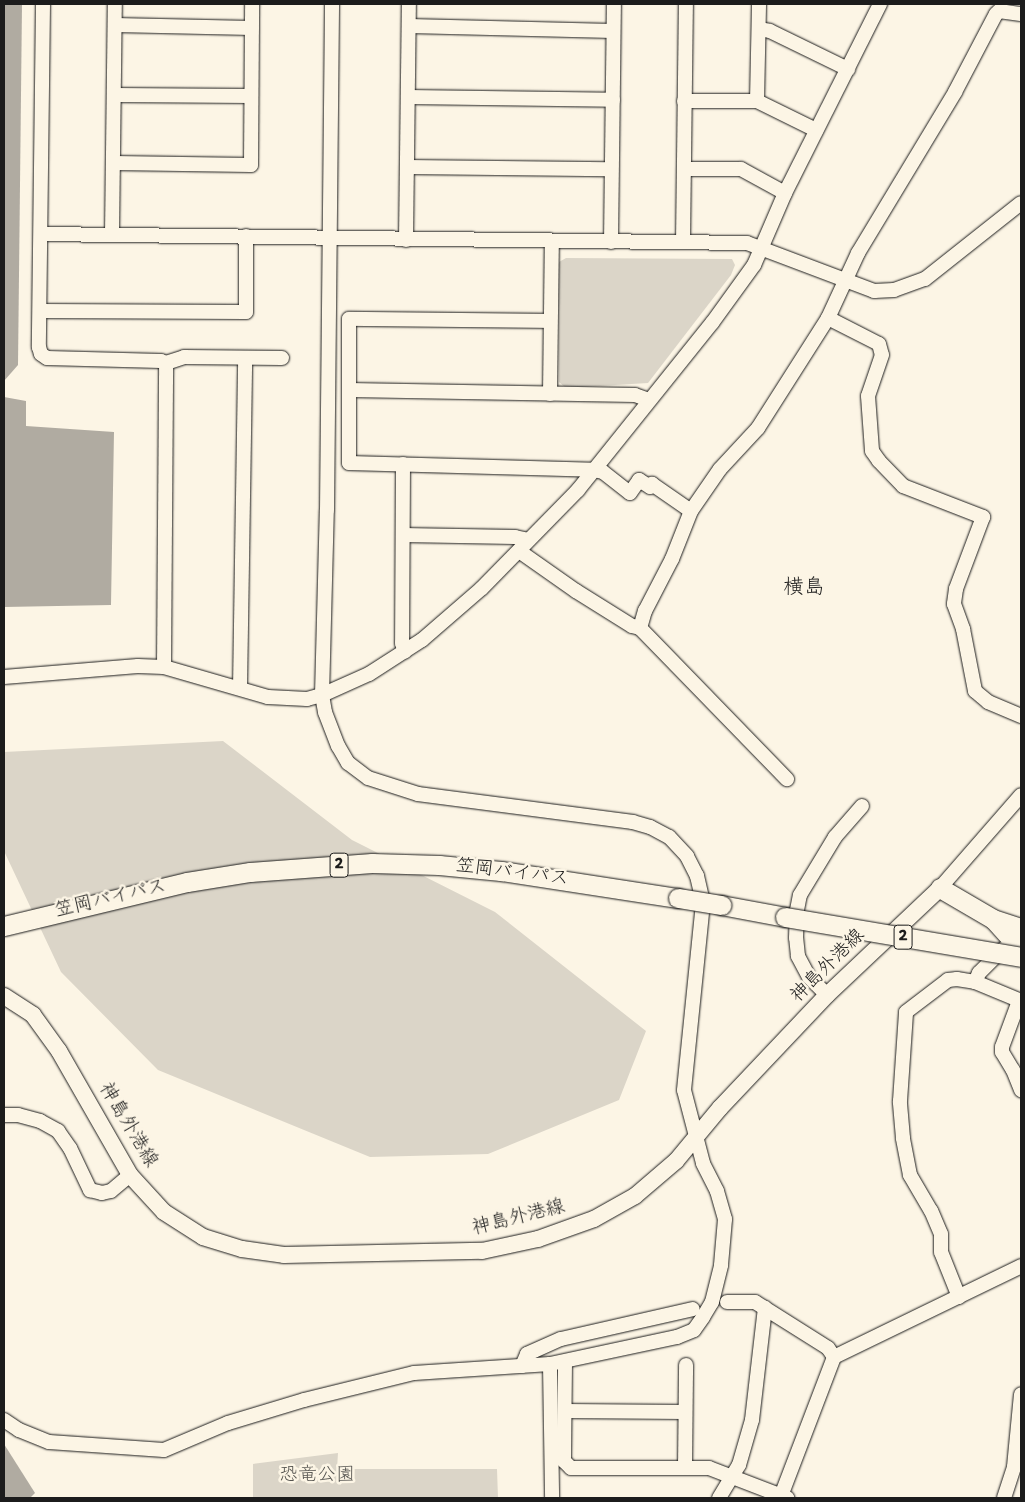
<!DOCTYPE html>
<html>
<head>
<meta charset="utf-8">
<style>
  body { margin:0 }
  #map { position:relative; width:1025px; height:1502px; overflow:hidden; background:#fcf5e5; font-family:"Gochi Hand","Klee One",sans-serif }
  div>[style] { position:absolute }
  .green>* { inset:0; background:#dbd5c8 }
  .water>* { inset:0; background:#b0aba1 }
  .roads { filter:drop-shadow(0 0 1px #1c1c1c) drop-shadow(0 0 1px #1c1c1c) }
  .minor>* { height:14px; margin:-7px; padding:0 7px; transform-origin:7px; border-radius:7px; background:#fcf5e5 }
  .major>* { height:16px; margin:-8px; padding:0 8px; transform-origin:8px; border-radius:8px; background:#fcf5e5 }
  .highway>* { height:19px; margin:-9.5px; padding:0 9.5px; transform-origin:9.5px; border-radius:9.5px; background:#fcf5e5 }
  .bridges { filter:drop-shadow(0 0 1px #1c1c1c) drop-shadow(0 0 1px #1c1c1c) }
  .highway-bridge>* { height:19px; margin:-9.5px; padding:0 9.5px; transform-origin:9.5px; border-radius:9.5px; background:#fcf5e5 }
  span { translate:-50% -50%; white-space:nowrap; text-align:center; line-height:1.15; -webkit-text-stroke:5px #fcf5e5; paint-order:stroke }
  .shield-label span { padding:1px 4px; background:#fcf5e5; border:1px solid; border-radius:4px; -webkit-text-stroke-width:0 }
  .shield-label { font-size:18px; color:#1c1c1c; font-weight:700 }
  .street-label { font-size:19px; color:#1c1c1c }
  .park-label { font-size:19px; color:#555450 }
  .quarter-label { font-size:21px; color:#1c1c1c }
  .frame { position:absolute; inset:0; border:5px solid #1c1c1c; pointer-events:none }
</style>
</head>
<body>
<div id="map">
  <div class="green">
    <i style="clip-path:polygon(566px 258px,732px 259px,735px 265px,731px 275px,648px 383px,566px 388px,559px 382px,559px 262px)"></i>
    <i style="clip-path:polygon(223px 741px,352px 840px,495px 912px,646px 1031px,619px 1100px,488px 1154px,370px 1157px,158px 1070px,61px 972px,4px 851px,4px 752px)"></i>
    <i style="clip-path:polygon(338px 1453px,337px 1469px,497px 1469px,498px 1498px,195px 1498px,253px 1498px,253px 1464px)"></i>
  </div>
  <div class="water">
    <i style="clip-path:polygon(4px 4px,22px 4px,18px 365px,4px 381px)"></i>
    <i style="clip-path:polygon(4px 397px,26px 401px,26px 426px,114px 432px,111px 605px,4px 607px)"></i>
    <i style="clip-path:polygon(4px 1444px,35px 1493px,30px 1498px,4px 1498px)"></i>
  </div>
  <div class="roads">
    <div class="minor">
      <i style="left:43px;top:4px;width:343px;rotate:90.7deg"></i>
      <i style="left:39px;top:347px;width:7px;rotate:74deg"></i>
      <i style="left:41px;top:354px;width:7px;rotate:34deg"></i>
      <i style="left:47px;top:358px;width:114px;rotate:1.5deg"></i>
      <i style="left:161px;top:361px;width:5px;rotate:22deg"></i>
      <i style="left:166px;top:363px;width:19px;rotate:-18deg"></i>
      <i style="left:184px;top:357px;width:98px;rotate:0.6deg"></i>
      <i style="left:115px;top:25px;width:137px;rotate:1.3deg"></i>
      <i style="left:409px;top:26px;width:204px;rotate:1.4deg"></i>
      <i style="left:759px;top:29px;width:11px;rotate:10deg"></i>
      <i style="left:770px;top:31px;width:87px;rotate:26deg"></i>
      <i style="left:115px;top:95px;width:136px;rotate:0.4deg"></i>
      <i style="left:408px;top:97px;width:205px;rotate:0.8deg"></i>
      <i style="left:684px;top:101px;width:73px"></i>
      <i style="left:757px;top:101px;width:66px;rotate:26.2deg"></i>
      <i style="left:757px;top:101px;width:97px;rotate:-88.8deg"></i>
      <i style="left:114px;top:163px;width:137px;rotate:0.8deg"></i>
      <i style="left:251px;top:165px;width:161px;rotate:-89.6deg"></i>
      <i style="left:407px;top:167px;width:203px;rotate:0.6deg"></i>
      <i style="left:685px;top:169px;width:56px"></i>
      <i style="left:741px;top:169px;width:50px;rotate:28.6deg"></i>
      <i style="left:41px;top:234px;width:706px;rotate:0.73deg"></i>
      <i style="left:747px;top:243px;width:136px;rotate:20.7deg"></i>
      <i style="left:874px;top:291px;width:20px;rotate:-3deg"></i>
      <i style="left:894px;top:290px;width:33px;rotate:-20deg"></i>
      <i style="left:925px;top:279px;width:122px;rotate:-38.4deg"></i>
      <i style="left:112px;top:235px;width:231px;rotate:-89.3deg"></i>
      <i style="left:406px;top:240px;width:236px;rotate:-89.3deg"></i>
      <i style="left:611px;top:242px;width:238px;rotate:-89.3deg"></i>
      <i style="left:683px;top:242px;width:238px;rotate:-89.3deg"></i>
      <i style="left:40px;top:311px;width:206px;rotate:0.3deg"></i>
      <i style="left:246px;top:312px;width:76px;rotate:-90deg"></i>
      <i style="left:828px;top:318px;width:57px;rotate:27deg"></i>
      <i style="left:879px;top:344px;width:11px;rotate:75deg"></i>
      <i style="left:882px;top:355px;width:43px;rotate:108.9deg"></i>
      <i style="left:868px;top:396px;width:55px;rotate:85.8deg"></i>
      <i style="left:872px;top:451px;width:12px;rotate:55deg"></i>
      <i style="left:879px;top:461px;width:35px;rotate:46deg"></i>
      <i style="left:903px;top:486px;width:86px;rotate:21.2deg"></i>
      <i style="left:983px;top:517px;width:77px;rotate:110.6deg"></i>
      <i style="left:956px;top:589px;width:15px;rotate:98deg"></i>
      <i style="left:954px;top:604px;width:27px;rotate:70deg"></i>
      <i style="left:963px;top:629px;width:63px;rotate:79deg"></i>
      <i style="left:975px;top:691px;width:17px;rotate:40deg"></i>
      <i style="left:988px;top:702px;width:36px;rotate:23deg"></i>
      <i style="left:550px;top:321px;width:201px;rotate:-179.4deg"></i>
      <i style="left:349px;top:319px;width:144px;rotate:90deg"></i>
      <i style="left:349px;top:463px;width:244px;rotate:1.6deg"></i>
      <i style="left:593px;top:470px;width:10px;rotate:11deg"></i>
      <i style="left:603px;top:472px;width:34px;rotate:38deg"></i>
      <i style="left:630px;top:493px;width:16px;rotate:-55deg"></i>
      <i style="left:639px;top:480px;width:13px;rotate:32deg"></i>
      <i style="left:650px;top:487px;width:4px;rotate:-56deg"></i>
      <i style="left:652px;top:484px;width:47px;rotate:34.7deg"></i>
      <i style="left:349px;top:390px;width:286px;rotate:1deg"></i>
      <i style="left:635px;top:395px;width:15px;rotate:20deg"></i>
      <i style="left:550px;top:394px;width:153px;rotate:-89.3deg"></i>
      <i style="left:403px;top:464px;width:179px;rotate:90.3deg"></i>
      <i style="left:402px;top:643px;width:9px;rotate:72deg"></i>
      <i style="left:403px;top:535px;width:112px;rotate:1deg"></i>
      <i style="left:515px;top:537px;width:13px;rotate:13deg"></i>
      <i style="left:519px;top:551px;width:70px;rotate:35.1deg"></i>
      <i style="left:576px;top:591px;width:66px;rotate:32deg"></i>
      <i style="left:632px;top:626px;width:8px;rotate:14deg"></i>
      <i style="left:640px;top:628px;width:211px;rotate:45.8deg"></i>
      <i style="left:640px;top:628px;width:18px;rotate:-74deg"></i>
      <i style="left:645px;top:611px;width:59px;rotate:-62.6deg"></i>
      <i style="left:672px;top:559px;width:52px;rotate:-68.4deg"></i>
      <i style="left:691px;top:511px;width:51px;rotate:-55.4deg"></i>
      <i style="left:720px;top:469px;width:56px;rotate:-47.2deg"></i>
      <i style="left:758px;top:428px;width:130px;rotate:-57.5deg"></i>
      <i style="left:828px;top:318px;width:72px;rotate:-65.2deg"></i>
      <i style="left:858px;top:253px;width:188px;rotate:-58.9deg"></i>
      <i style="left:955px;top:92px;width:88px;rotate:-62.3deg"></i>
      <i style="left:996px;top:14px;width:4px;rotate:-45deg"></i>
      <i style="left:999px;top:11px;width:22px;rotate:8deg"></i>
      <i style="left:164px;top:667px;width:304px;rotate:-89.6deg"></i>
      <i style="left:4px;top:677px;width:134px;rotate:-4.7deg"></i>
      <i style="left:138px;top:666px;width:26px;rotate:2deg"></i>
      <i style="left:164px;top:667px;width:108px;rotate:16.1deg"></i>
      <i style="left:268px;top:697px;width:39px;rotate:3deg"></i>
      <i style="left:307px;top:699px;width:16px;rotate:-15deg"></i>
      <i style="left:322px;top:695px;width:51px;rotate:-24.1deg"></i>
      <i style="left:369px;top:674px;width:63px;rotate:-32.7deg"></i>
      <i style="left:422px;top:640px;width:79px;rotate:-40.9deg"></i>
      <i style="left:482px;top:588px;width:137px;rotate:-45.6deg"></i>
      <i style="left:578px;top:490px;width:214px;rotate:-51.3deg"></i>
      <i style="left:712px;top:323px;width:72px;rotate:-54.1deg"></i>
      <i style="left:754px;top:265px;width:78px;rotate:-66.7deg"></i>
      <i style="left:785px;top:193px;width:212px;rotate:-63.3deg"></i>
      <i style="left:240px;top:688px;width:330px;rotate:-89.1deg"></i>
      <i style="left:940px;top:888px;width:123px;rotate:-48.9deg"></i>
      <i style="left:975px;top:982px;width:10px;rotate:-66deg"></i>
      <i style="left:979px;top:973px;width:34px;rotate:-45deg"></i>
      <i style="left:827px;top:995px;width:25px;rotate:-135deg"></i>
      <i style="left:809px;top:977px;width:24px;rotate:-118deg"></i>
      <i style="left:798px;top:956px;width:18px;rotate:-96deg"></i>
      <i style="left:796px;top:938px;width:28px;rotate:-88deg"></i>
      <i style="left:797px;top:910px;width:15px;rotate:-79deg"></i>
      <i style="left:800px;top:895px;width:68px;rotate:-58.9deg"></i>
      <i style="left:835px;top:837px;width:41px;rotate:-48.9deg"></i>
      <i style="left:1019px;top:1001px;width:49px;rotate:110.3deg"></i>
      <i style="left:1002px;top:1047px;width:5px;rotate:90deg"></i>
      <i style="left:1002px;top:1052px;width:21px;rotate:59deg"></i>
      <i style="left:1013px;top:1070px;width:22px;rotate:68deg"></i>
      <i style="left:4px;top:1115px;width:14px"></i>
      <i style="left:18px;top:1115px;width:23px;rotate:15deg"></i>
      <i style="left:40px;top:1121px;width:21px;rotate:29deg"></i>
      <i style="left:58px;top:1131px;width:21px;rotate:55deg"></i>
      <i style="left:70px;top:1148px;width:47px;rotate:64.5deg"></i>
      <i style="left:90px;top:1190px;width:12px;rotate:14deg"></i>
      <i style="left:102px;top:1193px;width:9px;rotate:-13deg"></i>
      <i style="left:111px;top:1191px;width:25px;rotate:-40deg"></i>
      <i style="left:959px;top:1297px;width:48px;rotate:-111.8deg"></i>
      <i style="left:941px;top:1252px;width:18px;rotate:-90deg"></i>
      <i style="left:941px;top:1234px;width:25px;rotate:-113deg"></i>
      <i style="left:931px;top:1211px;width:42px;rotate:-120.3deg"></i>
      <i style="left:910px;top:1175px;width:38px;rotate:-101deg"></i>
      <i style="left:903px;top:1138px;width:37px;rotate:-95deg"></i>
      <i style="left:900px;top:1101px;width:89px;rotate:-86.1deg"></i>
      <i style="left:906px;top:1012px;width:53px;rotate:-37.3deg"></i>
      <i style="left:948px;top:980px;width:9px;rotate:-6deg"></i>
      <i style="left:957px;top:979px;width:18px;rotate:9deg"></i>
      <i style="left:975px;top:982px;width:50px;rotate:22.4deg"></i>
      <i style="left:727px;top:1302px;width:28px"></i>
      <i style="left:755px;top:1302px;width:86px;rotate:32.2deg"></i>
      <i style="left:828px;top:1348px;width:11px;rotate:56deg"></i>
      <i style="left:565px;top:1362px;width:99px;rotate:90.6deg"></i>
      <i style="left:564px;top:1461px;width:10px;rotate:45deg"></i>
      <i style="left:571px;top:1468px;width:138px"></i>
      <i style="left:709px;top:1468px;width:84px;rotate:21deg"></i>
      <i style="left:550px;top:1364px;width:134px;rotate:89.1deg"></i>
      <i style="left:522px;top:1366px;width:13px;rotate:-67deg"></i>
      <i style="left:527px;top:1354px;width:37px;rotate:-24deg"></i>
      <i style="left:561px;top:1339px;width:135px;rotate:-12.8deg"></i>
      <i style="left:565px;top:1411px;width:120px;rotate:0.5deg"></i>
      <i style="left:4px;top:1420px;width:18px;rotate:34deg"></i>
      <i style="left:19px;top:1430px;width:32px;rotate:22deg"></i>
      <i style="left:49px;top:1442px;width:115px;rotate:4deg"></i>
      <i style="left:164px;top:1450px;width:69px;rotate:-22.9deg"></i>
      <i style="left:228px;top:1423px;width:79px;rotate:-16.8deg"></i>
      <i style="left:304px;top:1400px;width:113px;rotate:-13.8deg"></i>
      <i style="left:414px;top:1373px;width:136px;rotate:-3.8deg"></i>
      <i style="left:550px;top:1364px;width:130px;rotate:-12deg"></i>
      <i style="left:677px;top:1337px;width:18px;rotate:-22deg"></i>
      <i style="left:694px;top:1330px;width:16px;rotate:-55deg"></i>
      <i style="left:703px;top:1317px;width:17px;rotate:-59deg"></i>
      <i style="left:712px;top:1302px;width:38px;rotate:-76deg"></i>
      <i style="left:721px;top:1265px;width:46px;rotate:-85deg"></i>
      <i style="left:725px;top:1219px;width:29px;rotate:-106deg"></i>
      <i style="left:717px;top:1191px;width:31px;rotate:-117deg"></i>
      <i style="left:703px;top:1163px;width:75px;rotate:-104.6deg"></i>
      <i style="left:684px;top:1090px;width:189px;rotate:-84.2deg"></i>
      <i style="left:703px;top:902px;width:27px;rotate:-103deg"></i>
      <i style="left:697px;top:876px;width:22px;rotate:-117deg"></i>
      <i style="left:687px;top:856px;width:26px;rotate:-133deg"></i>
      <i style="left:669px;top:837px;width:21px;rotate:-152deg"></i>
      <i style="left:650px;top:827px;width:18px;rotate:-164deg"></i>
      <i style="left:633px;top:822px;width:217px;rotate:-172.6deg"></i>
      <i style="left:418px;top:794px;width:52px;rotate:-162.3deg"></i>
      <i style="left:368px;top:778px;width:25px;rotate:-143deg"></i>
      <i style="left:348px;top:763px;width:20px;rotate:-120deg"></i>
      <i style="left:338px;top:746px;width:36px;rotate:-111deg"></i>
      <i style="left:325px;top:712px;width:17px;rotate:-100deg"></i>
      <i style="left:322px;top:695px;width:185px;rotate:-88.5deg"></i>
      <i style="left:327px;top:510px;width:506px;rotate:-89.43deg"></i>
      <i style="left:685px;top:1468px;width:103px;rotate:-89.4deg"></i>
      <i style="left:781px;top:1496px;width:149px;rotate:-69.1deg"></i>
      <i style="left:834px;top:1357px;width:208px;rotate:-25.9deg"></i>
      <i style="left:719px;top:1498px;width:39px;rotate:-59deg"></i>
      <i style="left:739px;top:1465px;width:47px;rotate:-73.9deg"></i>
      <i style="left:752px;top:1420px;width:113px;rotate:-83.4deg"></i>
      <i style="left:1004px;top:1498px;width:33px;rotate:-72deg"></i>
      <i style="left:1014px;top:1467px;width:73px;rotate:-84.5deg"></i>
    </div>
    <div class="major">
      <i style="left:4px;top:996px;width:35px;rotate:33deg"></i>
      <i style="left:33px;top:1015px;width:44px;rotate:54.2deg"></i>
      <i style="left:59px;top:1051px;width:143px;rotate:60.2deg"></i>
      <i style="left:130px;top:1175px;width:50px;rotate:47.4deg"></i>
      <i style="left:164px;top:1212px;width:46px;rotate:32.7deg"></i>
      <i style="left:203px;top:1237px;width:41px;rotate:17.1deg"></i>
      <i style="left:242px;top:1249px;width:42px;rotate:8.1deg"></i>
      <i style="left:284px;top:1255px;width:198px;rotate:-1.2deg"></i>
      <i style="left:482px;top:1251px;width:57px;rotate:-12.1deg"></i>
      <i style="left:538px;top:1239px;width:59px;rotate:-19.7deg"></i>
      <i style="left:594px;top:1219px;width:47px;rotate:-29.3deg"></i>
      <i style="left:635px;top:1196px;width:54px;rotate:-40.5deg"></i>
      <i style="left:676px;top:1161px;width:69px;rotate:-50.3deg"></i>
      <i style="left:720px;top:1108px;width:156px;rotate:-46.6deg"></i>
      <i style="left:827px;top:995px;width:156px;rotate:-43.4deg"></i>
    </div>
    <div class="highway">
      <i style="left:940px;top:888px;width:61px;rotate:30.3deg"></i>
      <i style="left:993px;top:919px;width:29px;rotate:18deg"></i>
      <i style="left:721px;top:905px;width:65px;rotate:10.6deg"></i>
      <i style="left:994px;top:920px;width:40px;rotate:48deg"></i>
      <i style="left:4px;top:926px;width:188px;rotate:-13.5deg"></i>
      <i style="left:187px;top:882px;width:64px;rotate:-9deg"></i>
      <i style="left:250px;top:872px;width:122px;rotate:-4.2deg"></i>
      <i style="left:372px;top:863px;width:67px;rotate:1.7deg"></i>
      <i style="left:439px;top:865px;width:62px;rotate:5.5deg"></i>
      <i style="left:501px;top:871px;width:179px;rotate:8.7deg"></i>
    </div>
  </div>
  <div class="bridges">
    <div class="highway-bridge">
      <i style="left:678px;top:898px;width:44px;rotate:9.2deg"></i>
      <i style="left:785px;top:917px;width:239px;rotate:9.6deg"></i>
    </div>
  </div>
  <div class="shield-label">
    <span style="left:339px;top:865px">2</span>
    <span style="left:903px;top:937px">2</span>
  </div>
  <div class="street-label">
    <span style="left:512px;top:874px;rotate:7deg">笠岡バイパス</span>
    <span style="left:111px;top:900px;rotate:-13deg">笠岡バイパス</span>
    <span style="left:829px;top:967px;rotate:-45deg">神島外港線</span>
    <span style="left:127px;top:1126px;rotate:59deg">神島外港線</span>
    <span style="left:519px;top:1219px;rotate:-14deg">神島外港線</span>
  </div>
  <div class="park-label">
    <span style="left:317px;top:1477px">恐竜公園</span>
  </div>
  <div class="quarter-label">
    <span style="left:804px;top:590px">横島</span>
  </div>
  <div class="frame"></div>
</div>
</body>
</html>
